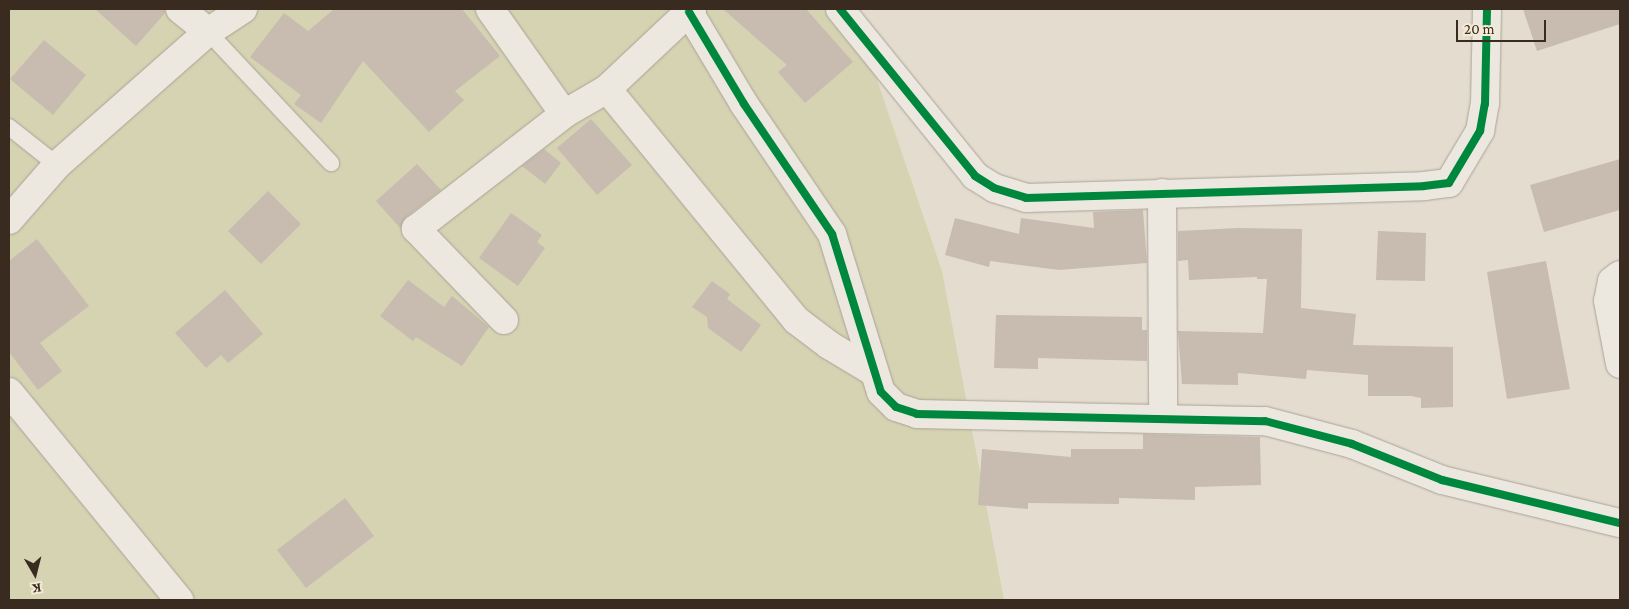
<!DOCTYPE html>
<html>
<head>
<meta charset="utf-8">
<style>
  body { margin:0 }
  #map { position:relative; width:1629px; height:609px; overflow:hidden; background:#e4ddcf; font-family:"Crimson Pro",serif }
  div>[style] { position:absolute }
  .green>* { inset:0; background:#d5d3b2 }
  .building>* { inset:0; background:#c8bbb0 }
  .roads { filter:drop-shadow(0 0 1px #aaa297) drop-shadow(0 0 1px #aaa297) }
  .service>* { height:16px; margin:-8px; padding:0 8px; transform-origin:8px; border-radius:8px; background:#ece8e0 }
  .minor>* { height:28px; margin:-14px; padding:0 14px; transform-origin:14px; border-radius:14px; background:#ece8e0 }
  .tertiary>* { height:28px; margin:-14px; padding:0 14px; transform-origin:14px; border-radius:14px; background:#ece8e0 }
  .cycleway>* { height:8px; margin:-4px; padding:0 4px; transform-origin:4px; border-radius:4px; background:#00873e }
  span { translate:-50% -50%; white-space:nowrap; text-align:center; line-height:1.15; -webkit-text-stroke:4px #f5ead5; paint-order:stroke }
  .frame { position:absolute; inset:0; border:10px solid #392b1f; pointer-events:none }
  .north { position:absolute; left:10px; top:549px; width:50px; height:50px; -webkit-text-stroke:4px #f5ead5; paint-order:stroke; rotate:172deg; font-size:14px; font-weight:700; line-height:20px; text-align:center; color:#392b1f }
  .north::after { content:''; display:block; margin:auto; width:18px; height:22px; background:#392b1f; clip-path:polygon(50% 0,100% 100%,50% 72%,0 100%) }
  .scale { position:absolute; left:1456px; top:20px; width:90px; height:22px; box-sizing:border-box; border:2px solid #392b1f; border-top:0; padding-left:6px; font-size:15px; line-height:18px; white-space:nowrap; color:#392b1f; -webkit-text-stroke:4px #f5ead5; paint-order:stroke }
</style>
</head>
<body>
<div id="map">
  <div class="green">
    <i style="clip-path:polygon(9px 9px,853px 9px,942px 271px,1004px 600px,9px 600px)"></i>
  </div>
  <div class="building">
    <i style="clip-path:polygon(95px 9px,165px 9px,165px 13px,136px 46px)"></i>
    <i style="clip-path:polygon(334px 9px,462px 9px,500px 56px,455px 91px,464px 100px,429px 132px,363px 61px,321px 123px,294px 104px,301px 95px,250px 57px,284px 13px,308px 31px)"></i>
    <i style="clip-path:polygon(723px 9px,806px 9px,853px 62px,805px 103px,778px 72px,787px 65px)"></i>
    <i style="clip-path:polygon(1523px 9px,1620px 9px,1620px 24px,1537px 51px)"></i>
    <i style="clip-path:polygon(44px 40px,86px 75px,53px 115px,10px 79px)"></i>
    <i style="clip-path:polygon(591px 119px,632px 165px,597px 195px,557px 148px)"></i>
    <i style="clip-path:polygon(544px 149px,561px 163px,545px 184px,522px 166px)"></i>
    <i style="clip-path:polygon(1620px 159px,1620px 210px,1544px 232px,1530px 185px)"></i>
    <i style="clip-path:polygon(417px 164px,441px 190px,406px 217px,401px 229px,376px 201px)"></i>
    <i style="clip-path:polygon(268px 191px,301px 224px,261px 264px,228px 231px)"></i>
    <i style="clip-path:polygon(1143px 210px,1147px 263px,1059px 270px,990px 261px,989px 267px,945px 255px,955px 218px,1019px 234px,1021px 218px,1094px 228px,1093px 212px)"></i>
    <i style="clip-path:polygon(511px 213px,542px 235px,537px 242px,545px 248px,518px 286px,479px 258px)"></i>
    <i style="clip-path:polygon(1238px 228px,1302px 229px,1301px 308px,1356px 314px,1353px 345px,1453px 347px,1453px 407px,1421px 408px,1421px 398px,1411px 396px,1368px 396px,1368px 375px,1307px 370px,1306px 379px,1238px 373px,1238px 385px,1182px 384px,1178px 331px,1263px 333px,1267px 279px,1257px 279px,1257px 277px,1189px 280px,1188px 260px,1178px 261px,1178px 231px)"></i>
    <i style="clip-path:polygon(1378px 231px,1426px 233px,1425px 281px,1376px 280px)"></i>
    <i style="clip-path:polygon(37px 239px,89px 306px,40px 343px,62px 371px,38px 390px,9px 352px,9px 261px)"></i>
    <i style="clip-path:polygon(1546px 261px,1570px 389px,1507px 399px,1487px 272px)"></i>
    <i style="clip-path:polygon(408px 280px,444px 307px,452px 296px,489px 327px,462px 366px,416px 337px,413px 341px,380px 316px)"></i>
    <i style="clip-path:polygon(712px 281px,730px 294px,727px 299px,761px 325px,741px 352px,708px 328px,707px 317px,692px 307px)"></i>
    <i style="clip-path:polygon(225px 290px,263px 334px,228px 363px,221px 355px,206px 368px,175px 333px)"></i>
    <i style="clip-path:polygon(996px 315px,1142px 317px,1142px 330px,1147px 330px,1147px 361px,1038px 358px,1038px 369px,994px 368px)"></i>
    <i style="clip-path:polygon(1143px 434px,1260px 437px,1261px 485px,1195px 487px,1195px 500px,1119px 498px,1119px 504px,1028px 503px,1028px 509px,978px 505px,982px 449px,1071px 457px,1071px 449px,1143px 449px)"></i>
    <i style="clip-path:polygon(345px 498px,374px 536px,306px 588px,277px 550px)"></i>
  </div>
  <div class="roads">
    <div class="service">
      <i style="left:208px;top:32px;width:180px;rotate:46.8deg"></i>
      <i style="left:9px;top:127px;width:61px;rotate:38.4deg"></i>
    </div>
    <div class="minor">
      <i style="left:180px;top:9px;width:36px;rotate:39deg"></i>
      <i style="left:490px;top:9px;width:128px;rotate:54.8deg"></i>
      <i style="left:840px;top:9px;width:215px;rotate:51deg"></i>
      <i style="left:975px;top:176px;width:22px;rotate:32deg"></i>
      <i style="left:994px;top:188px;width:34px;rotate:17deg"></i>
      <i style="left:1026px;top:198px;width:398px;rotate:-1.7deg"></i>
      <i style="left:1424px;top:186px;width:25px;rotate:-7deg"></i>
      <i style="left:1449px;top:183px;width:61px;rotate:-59.2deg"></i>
      <i style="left:1480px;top:131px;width:27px;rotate:-80deg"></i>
      <i style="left:1485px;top:104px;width:95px;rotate:-88.8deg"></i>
      <i style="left:689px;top:12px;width:107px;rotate:59.1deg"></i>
      <i style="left:744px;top:104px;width:157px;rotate:55.9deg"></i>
      <i style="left:832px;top:234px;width:165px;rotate:72.8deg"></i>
      <i style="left:881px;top:392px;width:21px;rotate:45deg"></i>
      <i style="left:896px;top:407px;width:22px;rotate:18deg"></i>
      <i style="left:917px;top:414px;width:348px;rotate:1.2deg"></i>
      <i style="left:1265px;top:421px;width:90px;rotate:14.8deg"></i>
      <i style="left:1352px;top:444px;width:97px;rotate:21.8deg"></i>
      <i style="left:1442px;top:480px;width:183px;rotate:13.6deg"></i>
      <i style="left:607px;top:89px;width:298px;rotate:50.7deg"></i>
      <i style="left:796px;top:320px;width:41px;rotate:37.1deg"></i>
      <i style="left:829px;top:345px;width:52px;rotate:31deg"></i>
      <i style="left:1162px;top:193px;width:226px;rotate:89.7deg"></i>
      <i style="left:1620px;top:275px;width:10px;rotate:143deg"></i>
      <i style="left:1612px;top:281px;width:20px;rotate:101deg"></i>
      <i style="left:1608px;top:301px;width:64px;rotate:79.2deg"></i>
      <i style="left:504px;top:320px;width:127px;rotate:-134deg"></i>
      <i style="left:416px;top:229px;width:187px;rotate:-37.8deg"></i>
      <i style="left:564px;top:114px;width:50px;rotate:-30.2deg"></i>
      <i style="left:607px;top:89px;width:117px;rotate:-43.3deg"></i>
      <i style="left:9px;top:392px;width:269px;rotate:50.7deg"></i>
    </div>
    <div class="tertiary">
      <i style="left:9px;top:220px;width:73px;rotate:-48.9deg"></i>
      <i style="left:57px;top:165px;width:201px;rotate:-41.4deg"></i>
      <i style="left:208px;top:32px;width:42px;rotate:-33.3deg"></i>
    </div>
  </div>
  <div class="cycleway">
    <i style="left:840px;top:9px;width:215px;rotate:51deg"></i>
    <i style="left:975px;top:176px;width:22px;rotate:32deg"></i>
    <i style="left:994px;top:188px;width:34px;rotate:17deg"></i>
    <i style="left:1026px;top:198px;width:398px;rotate:-1.7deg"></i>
    <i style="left:1424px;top:186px;width:25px;rotate:-7deg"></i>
    <i style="left:1449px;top:183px;width:61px;rotate:-59.2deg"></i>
    <i style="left:1480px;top:131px;width:27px;rotate:-80deg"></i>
    <i style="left:1485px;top:104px;width:95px;rotate:-88.8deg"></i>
    <i style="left:689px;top:12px;width:107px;rotate:59.1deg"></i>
    <i style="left:744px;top:104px;width:157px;rotate:55.9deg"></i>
    <i style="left:832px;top:234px;width:165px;rotate:72.8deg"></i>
    <i style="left:881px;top:392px;width:21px;rotate:45deg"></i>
    <i style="left:896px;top:407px;width:22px;rotate:18deg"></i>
    <i style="left:917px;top:414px;width:348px;rotate:1.2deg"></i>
    <i style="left:1265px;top:421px;width:90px;rotate:14.8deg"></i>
    <i style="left:1352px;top:444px;width:97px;rotate:21.8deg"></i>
    <i style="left:1442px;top:480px;width:183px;rotate:13.6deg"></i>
  </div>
  <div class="frame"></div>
  <div class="north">K</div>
  <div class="scale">20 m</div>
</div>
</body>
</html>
